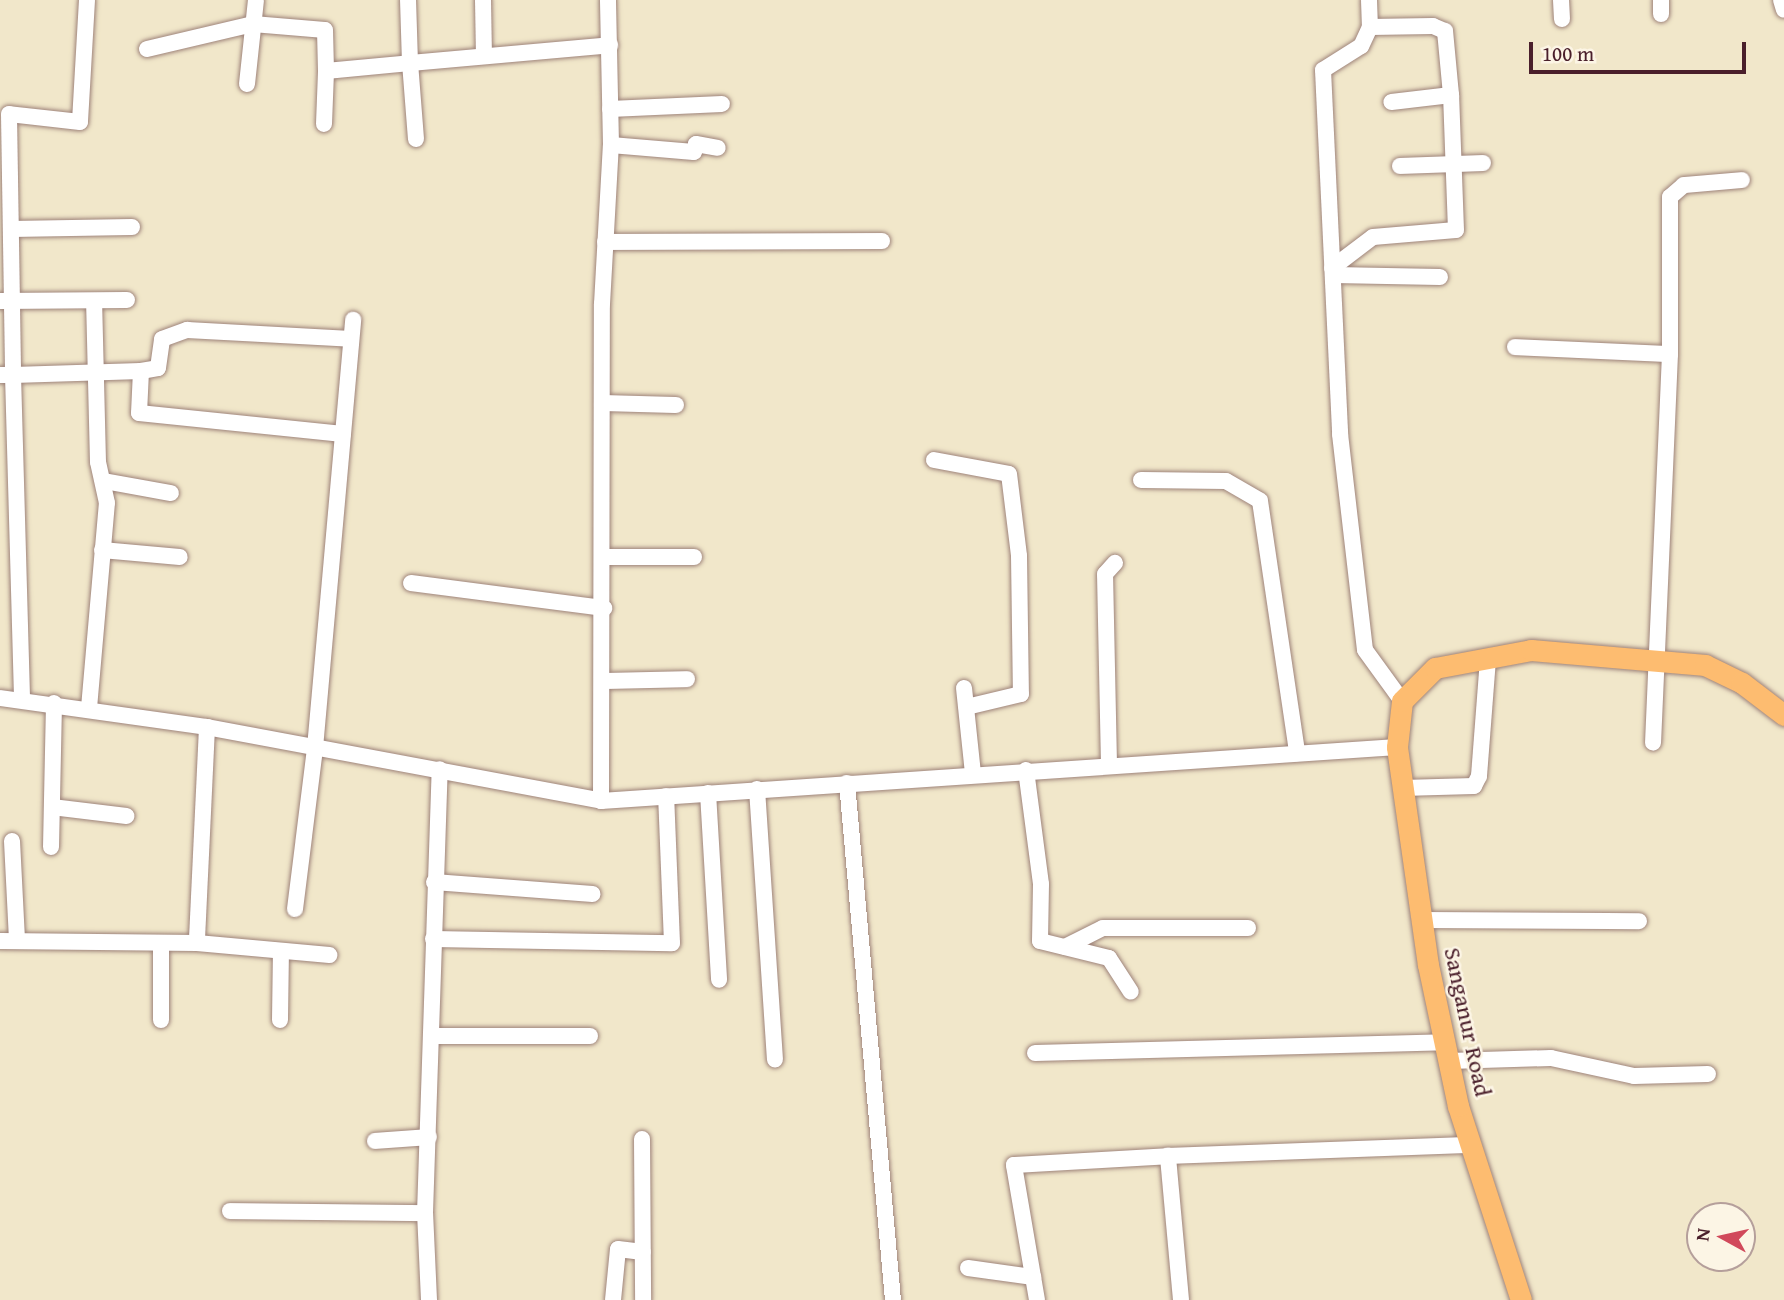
<!DOCTYPE html>
<html>
<head>
<meta charset="utf-8">
<style>
  body { margin:0 }
  #map { position:relative; width:1784px; height:1300px; overflow:hidden; background:#f1e7ca; font-family:"Gentium Book Plus",serif }
  div>[style] { position:absolute }
  .roads { filter:drop-shadow(0 0 2px #9e837a) drop-shadow(0 0 2px #9e837a) }
  .minor>* { height:16px; margin:-8px; padding:0 8px; transform-origin:8px; border-radius:8px; background:#fff }
  .major>* { height:21px; margin:-10.5px; padding:0 10.5px; transform-origin:10.5px; border-radius:10.5px; background:#fdbc70 }
  span { translate:-50% -50%; white-space:nowrap; text-align:center; line-height:1.15; -webkit-text-stroke:5px #fcf5e5; paint-order:stroke }
  .street-label { font-size:24px; color:#4a1f2b }
  .north { position:absolute; left:1686px; top:1202px; width:70px; height:70px; box-sizing:border-box; background:#fcf5e5; border:2px solid #b59f9b; border-radius:50%; rotate:278deg; font-size:19px; font-weight:700; line-height:28px; text-align:center; color:#4a1f2b }
  .north::after { content:''; display:block; margin:auto; width:24px; height:32px; background:#d1495b; clip-path:polygon(50% 0,100% 100%,50% 72%,0 100%) }
  .scale { position:absolute; left:1529px; top:42px; width:217px; height:32px; box-sizing:border-box; border:4px solid #4a1f2b; border-top:0; padding-left:9px; font-size:21px; line-height:24px; white-space:nowrap; color:#4a1f2b; -webkit-text-stroke:5px #fcf5e5; paint-order:stroke }
</style>
</head>
<body>
<div id="map">
  <div class="roads">
    <div class="minor">
      <i style="left:87px;top:0;width:122px;rotate:93.3deg"></i>
      <i style="left:80px;top:122px;width:71px;rotate:-173.6deg"></i>
      <i style="left:9px;top:114px;width:261px;rotate:89.1deg"></i>
      <i style="left:13px;top:375px;width:128px;rotate:-1.8deg"></i>
      <i style="left:141px;top:371px;width:42px;rotate:92.7deg"></i>
      <i style="left:139px;top:413px;width:205px;rotate:5.9deg"></i>
      <i style="left:483px;top:0;width:56px;rotate:89deg"></i>
      <i style="left:1369px;top:0;width:27px;rotate:88deg"></i>
      <i style="left:1370px;top:27px;width:21px;rotate:115deg"></i>
      <i style="left:1361px;top:46px;width:45px;rotate:147.7deg"></i>
      <i style="left:1323px;top:70px;width:364px;rotate:87.3deg"></i>
      <i style="left:1340px;top:434px;width:217px;rotate:83.4deg"></i>
      <i style="left:1365px;top:650px;width:63px;rotate:54deg"></i>
      <i style="left:1561px;top:0;width:19px;rotate:87deg"></i>
      <i style="left:1661px;top:0;width:14px;rotate:90deg"></i>
      <i style="left:1781px;top:0;width:10px;rotate:73deg"></i>
      <i style="left:1370px;top:27px;width:63px;rotate:-0.9deg"></i>
      <i style="left:1433px;top:26px;width:13px;rotate:23deg"></i>
      <i style="left:1445px;top:31px;width:64px;rotate:84.6deg"></i>
      <i style="left:147px;top:49px;width:109px;rotate:-13.3deg"></i>
      <i style="left:253px;top:24px;width:72px;rotate:4.8deg"></i>
      <i style="left:325px;top:30px;width:41px;rotate:88.6deg"></i>
      <i style="left:326px;top:71px;width:84px;rotate:-5.4deg"></i>
      <i style="left:410px;top:63px;width:63px;rotate:-91.8deg"></i>
      <i style="left:247px;top:84px;width:84px;rotate:-83.9deg"></i>
      <i style="left:610px;top:109px;width:112px;rotate:-2.6deg"></i>
      <i style="left:324px;top:124px;width:53px;rotate:-87.8deg"></i>
      <i style="left:416px;top:139px;width:76px;rotate:-94.5deg"></i>
      <i style="left:410px;top:63px;width:201px;rotate:-5.1deg"></i>
      <i style="left:611px;top:145px;width:83px;rotate:4.8deg"></i>
      <i style="left:694px;top:152px;width:8px;rotate:-76deg"></i>
      <i style="left:696px;top:144px;width:22px;rotate:10deg"></i>
      <i style="left:1400px;top:166px;width:83px;rotate:-2.1deg"></i>
      <i style="left:11px;top:229px;width:121px;rotate:-0.9deg"></i>
      <i style="left:605px;top:242px;width:277px;rotate:-0.2deg"></i>
      <i style="left:1332px;top:268px;width:51px;rotate:-37.1deg"></i>
      <i style="left:1373px;top:237px;width:83px;rotate:-4.8deg"></i>
      <i style="left:1456px;top:230px;width:135px;rotate:-92.1deg"></i>
      <i style="left:1451px;top:95px;width:60px;rotate:173.3deg"></i>
      <i style="left:1333px;top:275px;width:107px;rotate:1.1deg"></i>
      <i style="left:0;top:301px;width:127px;rotate:-0.5deg"></i>
      <i style="left:1515px;top:347px;width:155px;rotate:2.6deg"></i>
      <i style="left:1670px;top:354px;width:389px;rotate:92.5deg"></i>
      <i style="left:1670px;top:354px;width:157px;rotate:-90deg"></i>
      <i style="left:1670px;top:197px;width:18px;rotate:-41deg"></i>
      <i style="left:1684px;top:185px;width:58px;rotate:-4.9deg"></i>
      <i style="left:141px;top:371px;width:17px;rotate:-10deg"></i>
      <i style="left:158px;top:368px;width:29px;rotate:-82deg"></i>
      <i style="left:162px;top:339px;width:27px;rotate:-20deg"></i>
      <i style="left:187px;top:330px;width:164px;rotate:3.1deg"></i>
      <i style="left:0;top:375px;width:13px"></i>
      <i style="left:13px;top:375px;width:323px;rotate:88.4deg"></i>
      <i style="left:602px;top:403px;width:74px;rotate:1.5deg"></i>
      <i style="left:934px;top:460px;width:76px;rotate:10.6deg"></i>
      <i style="left:1009px;top:474px;width:83px;rotate:83deg"></i>
      <i style="left:1019px;top:556px;width:138px;rotate:89.2deg"></i>
      <i style="left:1021px;top:694px;width:56px;rotate:166.5deg"></i>
      <i style="left:1141px;top:480px;width:85px;rotate:0.7deg"></i>
      <i style="left:1226px;top:481px;width:39px;rotate:30deg"></i>
      <i style="left:1260px;top:501px;width:255px;rotate:81.6deg"></i>
      <i style="left:104px;top:481px;width:68px;rotate:10.2deg"></i>
      <i style="left:102px;top:550px;width:78px;rotate:5.1deg"></i>
      <i style="left:604px;top:557px;width:90px"></i>
      <i style="left:411px;top:583px;width:195px;rotate:7.4deg"></i>
      <i style="left:602px;top:681px;width:85px;rotate:-1.3deg"></i>
      <i style="left:964px;top:688px;width:85px;rotate:84deg"></i>
      <i style="left:0;top:698px;width:209px;rotate:8deg"></i>
      <i style="left:207px;top:727px;width:401px;rotate:10.6deg"></i>
      <i style="left:601px;top:801px;width:798px;rotate:-3.88deg"></i>
      <i style="left:89px;top:708px;width:206px;rotate:-85deg"></i>
      <i style="left:107px;top:503px;width:42px;rotate:-102.4deg"></i>
      <i style="left:98px;top:462px;width:161px;rotate:-91.4deg"></i>
      <i style="left:207px;top:727px;width:216px;rotate:92.7deg"></i>
      <i style="left:197px;top:943px;width:133px;rotate:5.2deg"></i>
      <i style="left:1109px;top:764px;width:190px;rotate:-91.2deg"></i>
      <i style="left:1105px;top:574px;width:15px;rotate:-48deg"></i>
      <i style="left:1026px;top:770px;width:115px;rotate:82.5deg"></i>
      <i style="left:1041px;top:884px;width:57px;rotate:91deg"></i>
      <i style="left:1040px;top:941px;width:71px;rotate:13.8deg"></i>
      <i style="left:1109px;top:958px;width:40px;rotate:57.1deg"></i>
      <i style="left:847px;top:783px;width:519px;rotate:84.92deg"></i>
      <i style="left:1402px;top:788px;width:72px;rotate:-1.6deg"></i>
      <i style="left:1474px;top:786px;width:11px;rotate:-63deg"></i>
      <i style="left:1479px;top:776px;width:118px;rotate:-85.6deg"></i>
      <i style="left:757px;top:789px;width:271px;rotate:86.2deg"></i>
      <i style="left:708px;top:793px;width:187px;rotate:86.6deg"></i>
      <i style="left:601px;top:801px;width:497px;rotate:-89.9deg"></i>
      <i style="left:602px;top:304px;width:159px;rotate:-86.8deg"></i>
      <i style="left:611px;top:145px;width:145px;rotate:-91.2deg"></i>
      <i style="left:52px;top:807px;width:75px;rotate:6.9deg"></i>
      <i style="left:12px;top:841px;width:100px;rotate:87.1deg"></i>
      <i style="left:51px;top:847px;width:144px;rotate:-88.8deg"></i>
      <i style="left:434px;top:882px;width:159px;rotate:4.3deg"></i>
      <i style="left:295px;top:909px;width:162px;rotate:-82.9deg"></i>
      <i style="left:315px;top:748px;width:430px;rotate:-84.9deg"></i>
      <i style="left:1421px;top:920px;width:218px;rotate:0.3deg"></i>
      <i style="left:433px;top:939px;width:239px;rotate:1deg"></i>
      <i style="left:672px;top:943px;width:147px;rotate:-92.3deg"></i>
      <i style="left:0;top:941px;width:197px;rotate:0.6deg"></i>
      <i style="left:1065px;top:947px;width:42px;rotate:-26.6deg"></i>
      <i style="left:1103px;top:928px;width:145px"></i>
      <i style="left:161px;top:1020px;width:77px;rotate:-90deg"></i>
      <i style="left:280px;top:1020px;width:69px;rotate:-89.2deg"></i>
      <i style="left:434px;top:1036px;width:156px"></i>
      <i style="left:1035px;top:1053px;width:410px;rotate:-1.5deg"></i>
      <i style="left:1449px;top:1061px;width:102px;rotate:-1.7deg"></i>
      <i style="left:1551px;top:1058px;width:85px;rotate:12.2deg"></i>
      <i style="left:1634px;top:1076px;width:74px;rotate:-1.5deg"></i>
      <i style="left:642px;top:1139px;width:161px;rotate:89.6deg"></i>
      <i style="left:375px;top:1141px;width:54px;rotate:-4.2deg"></i>
      <i style="left:230px;top:1211px;width:195px;rotate:0.6deg"></i>
      <i style="left:968px;top:1268px;width:66px;rotate:7.9deg"></i>
      <i style="left:429px;top:1300px;width:87px;rotate:-92.6deg"></i>
      <i style="left:425px;top:1213px;width:444px;rotate:-88.1deg"></i>
      <i style="left:613px;top:1300px;width:51px;rotate:-84.4deg"></i>
      <i style="left:618px;top:1249px;width:25px;rotate:7deg"></i>
      <i style="left:1037px;top:1300px;width:137px;rotate:-99.7deg"></i>
      <i style="left:1014px;top:1165px;width:154px;rotate:-3.3deg"></i>
      <i style="left:1181px;top:1300px;width:145px;rotate:-95.2deg"></i>
      <i style="left:1168px;top:1156px;width:304px;rotate:-2.1deg"></i>
    </div>
    <div class="major">
      <i style="left:1521px;top:1300px;width:204px;rotate:-108deg"></i>
      <i style="left:1458px;top:1106px;width:144px;rotate:-102deg"></i>
      <i style="left:1428px;top:965px;width:220px;rotate:-98.1deg"></i>
      <i style="left:1397px;top:747px;width:46px;rotate:-83.8deg"></i>
      <i style="left:1402px;top:701px;width:47px;rotate:-45deg"></i>
      <i style="left:1435px;top:668px;width:98px;rotate:-10.6deg"></i>
      <i style="left:1531px;top:650px;width:175px;rotate:4.9deg"></i>
      <i style="left:1705px;top:665px;width:41px;rotate:25.9deg"></i>
      <i style="left:1742px;top:683px;width:53px;rotate:37.3deg"></i>
    </div>
  </div>
  <div class="street-label">
    <span style="left:1468px;top:1022px;rotate:78deg">Sanganur Road</span>
  </div>
  <div class="north">N</div>
  <div class="scale">100 m</div>
</div>
</body>
</html>
